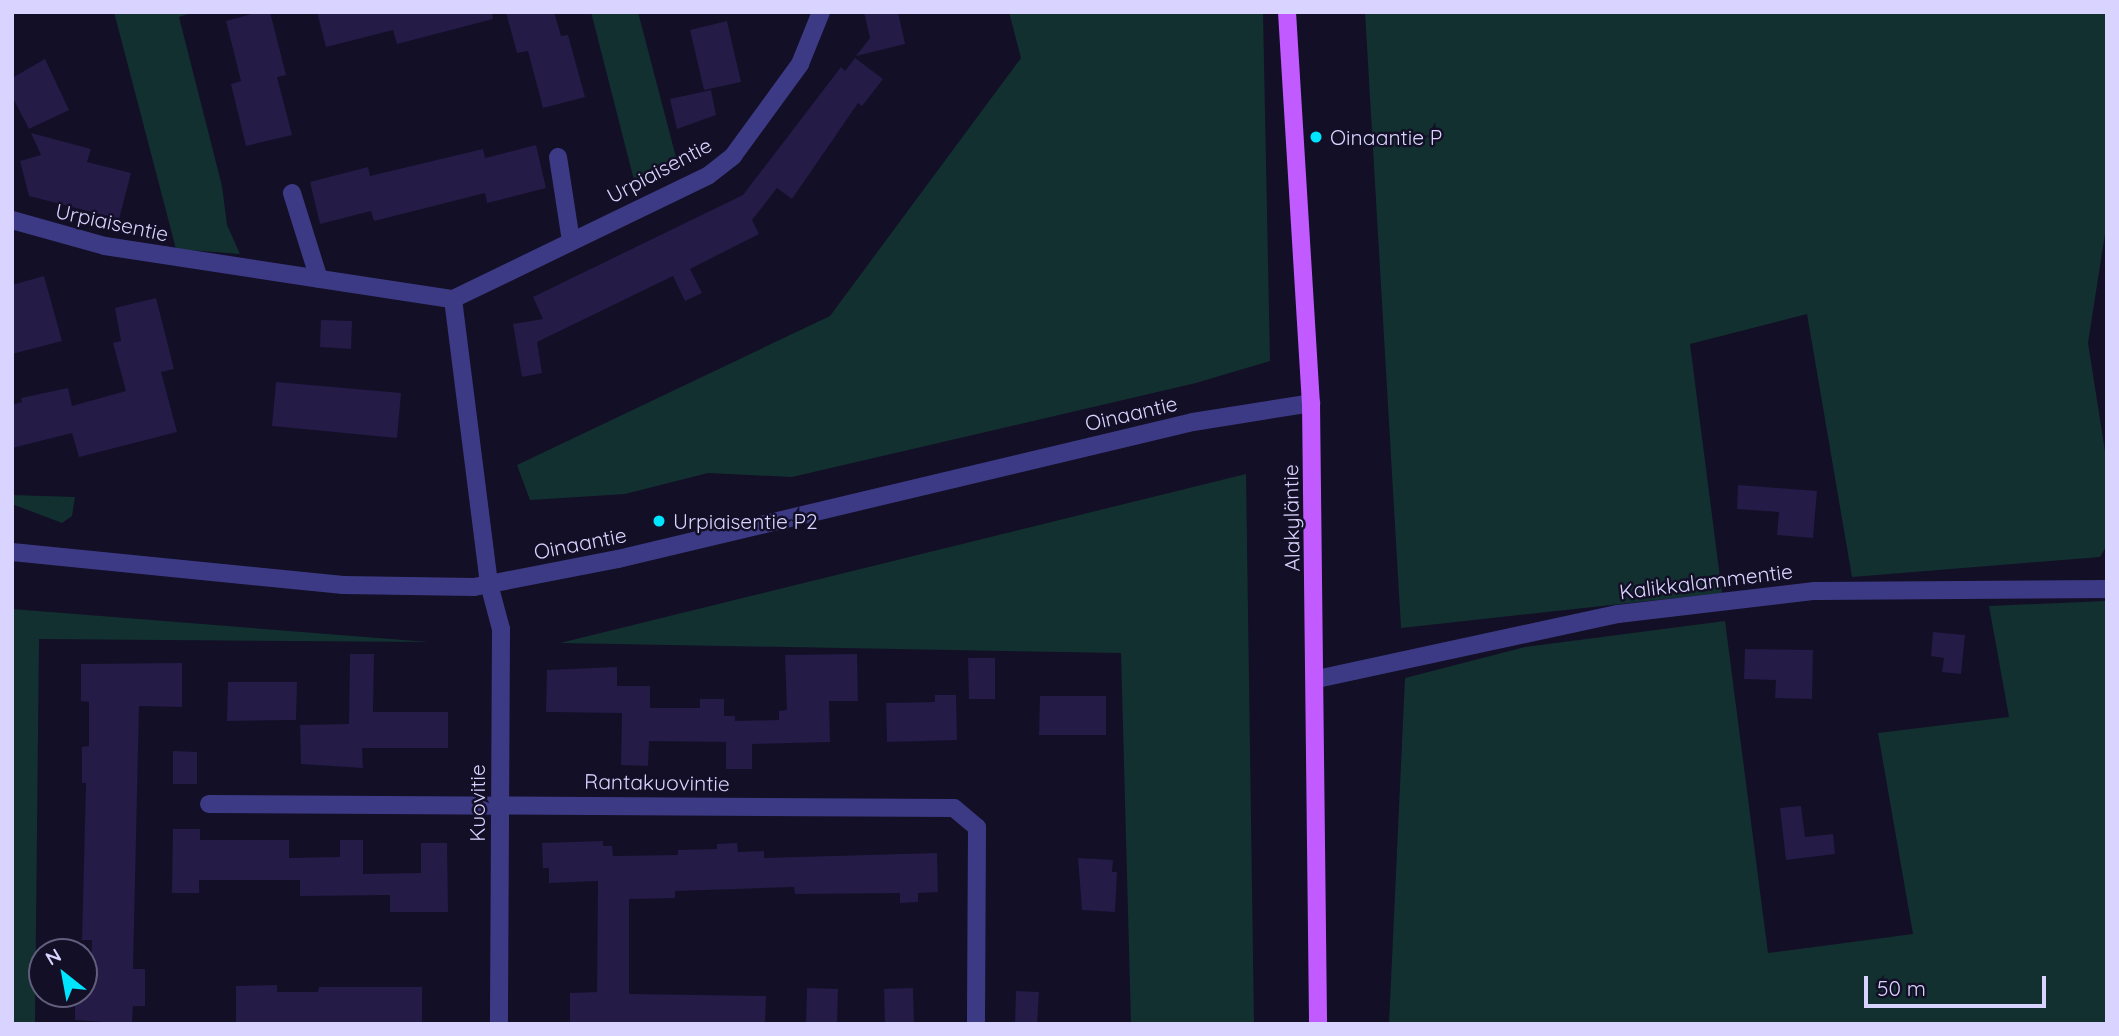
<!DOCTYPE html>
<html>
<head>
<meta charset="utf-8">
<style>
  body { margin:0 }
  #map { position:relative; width:2119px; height:1036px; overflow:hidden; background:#130f26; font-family:Quicksand,sans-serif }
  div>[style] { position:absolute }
  .green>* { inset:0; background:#12302f }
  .building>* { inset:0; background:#241b47 }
  .minor>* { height:18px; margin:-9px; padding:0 9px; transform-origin:9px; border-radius:9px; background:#3d3a85 }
  .major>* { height:18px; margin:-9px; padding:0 9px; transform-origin:9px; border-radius:9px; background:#c25bff }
  .dots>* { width:19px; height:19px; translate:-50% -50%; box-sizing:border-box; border:4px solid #130f26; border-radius:50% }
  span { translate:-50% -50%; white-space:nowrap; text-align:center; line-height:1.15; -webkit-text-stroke:5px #130f26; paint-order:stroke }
  .poi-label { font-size:21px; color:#d9d4ff }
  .left { translate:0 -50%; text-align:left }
  .street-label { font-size:21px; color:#d9d4ff }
  .frame { position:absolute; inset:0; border:14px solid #d9d4ff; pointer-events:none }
  .north { position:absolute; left:28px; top:938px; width:70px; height:70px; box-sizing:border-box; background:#130f26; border:2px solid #625e7d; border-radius:50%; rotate:329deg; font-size:19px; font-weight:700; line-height:28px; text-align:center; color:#d9d4ff }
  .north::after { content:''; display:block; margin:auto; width:24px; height:32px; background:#00e5ff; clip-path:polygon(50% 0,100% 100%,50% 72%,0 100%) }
  .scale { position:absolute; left:1864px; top:976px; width:182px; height:32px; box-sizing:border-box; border:4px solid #d9d4ff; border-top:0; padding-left:9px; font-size:21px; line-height:24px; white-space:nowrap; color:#d9d4ff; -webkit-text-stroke:5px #130f26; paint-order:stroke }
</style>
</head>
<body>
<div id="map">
  <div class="green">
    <i style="clip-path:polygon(114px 12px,194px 12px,179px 17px,222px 186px,227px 225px,240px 254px,176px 249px)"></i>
    <i style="clip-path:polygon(591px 12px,638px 12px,678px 165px,635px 184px)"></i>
    <i style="clip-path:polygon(1009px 12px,1263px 12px,1270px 361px,1196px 383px,792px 477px,708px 473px,625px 494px,530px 500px,517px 465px,830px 316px,1021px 58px)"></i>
    <i style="clip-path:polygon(1365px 12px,2107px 12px,2107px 221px,2088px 343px,2107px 464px,2107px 545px,2100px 557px,1852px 577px,1807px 314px,1690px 344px,1722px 593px,1401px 628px)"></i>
    <i style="clip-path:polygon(1246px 474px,1254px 1024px,1131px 1024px,1121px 653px,560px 643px)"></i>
    <i style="clip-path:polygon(12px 495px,75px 497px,72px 516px,62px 523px,12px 504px)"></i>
    <i style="clip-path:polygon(2105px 601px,2107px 1024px,1389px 1024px,1405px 678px,1525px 647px,1725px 621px,1768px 953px,1913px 934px,1878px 733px,2009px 717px,1989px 606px)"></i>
    <i style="clip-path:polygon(12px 609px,429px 642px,39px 639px,35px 1024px,12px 1024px)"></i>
  </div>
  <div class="building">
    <i style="clip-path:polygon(259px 12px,270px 12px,286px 75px,277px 77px,292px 135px,246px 146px,231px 84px,241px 81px,226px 21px)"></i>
    <i style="clip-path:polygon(317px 12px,492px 12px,493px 19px,397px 44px,393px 30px,326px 47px)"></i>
    <i style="clip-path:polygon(506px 12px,554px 12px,561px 36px,568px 35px,585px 97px,543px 108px,528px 51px,517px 53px)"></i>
    <i style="clip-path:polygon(864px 12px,898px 12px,905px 44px,856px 56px,870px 38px)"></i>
    <i style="clip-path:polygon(727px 21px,741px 82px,704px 90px,690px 30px)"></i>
    <i style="clip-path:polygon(855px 58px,883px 79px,862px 106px,858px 103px,792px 199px,777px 188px,752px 220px,759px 234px,690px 269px,702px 293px,685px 301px,673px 276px,537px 342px,542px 373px,522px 377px,513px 324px,543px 319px,533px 297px,743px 195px,841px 67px,845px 71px)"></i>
    <i style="clip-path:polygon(45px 59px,69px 110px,29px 129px,12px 96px,12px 78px)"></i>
    <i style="clip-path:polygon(711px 90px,716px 115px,677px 129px,670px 99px)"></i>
    <i style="clip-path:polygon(31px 133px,91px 149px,87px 162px,131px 173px,119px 219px,29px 196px,20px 161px,41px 155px)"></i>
    <i style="clip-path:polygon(536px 145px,546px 188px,487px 203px,485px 193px,374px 221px,371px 211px,320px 224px,310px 182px,368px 167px,370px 176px,483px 149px,485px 158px)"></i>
    <i style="clip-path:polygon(44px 276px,62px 341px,12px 354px,12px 285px)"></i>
    <i style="clip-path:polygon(156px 298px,174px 369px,161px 372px,177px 432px,79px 457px,72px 433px,12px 448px,12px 405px,22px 402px,21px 398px,68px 388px,72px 406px,126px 391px,113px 343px,121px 341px,115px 308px)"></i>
    <i style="clip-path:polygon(321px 320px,352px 321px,351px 349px,320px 347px)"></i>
    <i style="clip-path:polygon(276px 382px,401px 393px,397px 438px,272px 426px)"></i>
    <i style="clip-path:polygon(1738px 485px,1817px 491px,1813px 538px,1777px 535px,1779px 512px,1737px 509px)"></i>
    <i style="clip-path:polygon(1933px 632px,1965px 635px,1961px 674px,1942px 672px,1944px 658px,1931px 656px)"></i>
    <i style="clip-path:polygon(1745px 649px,1813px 650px,1812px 699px,1775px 698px,1776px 680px,1744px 679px)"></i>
    <i style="clip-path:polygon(350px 654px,374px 654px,373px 712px,448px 712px,448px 748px,362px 748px,363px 768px,301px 764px,300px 725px,349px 724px)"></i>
    <i style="clip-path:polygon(857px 654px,858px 701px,829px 701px,830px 742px,752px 744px,752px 769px,726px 769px,726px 742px,649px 741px,648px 766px,621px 765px,622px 713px,546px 712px,547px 670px,617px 667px,617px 686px,650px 686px,650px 708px,700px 708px,700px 699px,724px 699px,724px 716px,735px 716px,735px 721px,779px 720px,779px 711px,787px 710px,785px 655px)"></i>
    <i style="clip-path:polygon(968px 658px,995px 658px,995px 699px,969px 699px)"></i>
    <i style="clip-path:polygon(182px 663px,182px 707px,139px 706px,133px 969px,145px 969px,145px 1006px,133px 1006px,132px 1024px,75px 1020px,75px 994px,84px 994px,84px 979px,91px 979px,92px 940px,82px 940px,86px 783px,82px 783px,82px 747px,89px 746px,89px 702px,81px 701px,81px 664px)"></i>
    <i style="clip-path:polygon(228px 682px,297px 682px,296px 720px,227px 721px)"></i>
    <i style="clip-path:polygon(935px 695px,956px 695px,957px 740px,887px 742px,886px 703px,935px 702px)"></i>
    <i style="clip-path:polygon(1040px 696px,1106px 696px,1106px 735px,1039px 735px)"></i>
    <i style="clip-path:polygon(173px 751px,197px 752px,197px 784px,173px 784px)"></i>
    <i style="clip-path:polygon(1801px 806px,1805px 837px,1833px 834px,1835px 854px,1786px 860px,1780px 808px)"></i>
    <i style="clip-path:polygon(173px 829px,200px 829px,200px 840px,289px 840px,289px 858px,340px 857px,340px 840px,363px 840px,363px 874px,421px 873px,421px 843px,447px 843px,448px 912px,390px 912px,390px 895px,300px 896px,300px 880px,199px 880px,199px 893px,172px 893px)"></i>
    <i style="clip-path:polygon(603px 841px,603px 846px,612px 846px,613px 856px,678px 855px,678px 850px,717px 849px,717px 844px,737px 843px,738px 852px,764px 851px,764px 858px,937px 853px,938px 892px,918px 893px,918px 902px,900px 903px,900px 893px,795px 894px,794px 887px,675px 891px,675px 898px,629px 899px,629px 994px,766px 996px,765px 1024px,570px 1024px,570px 993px,597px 992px,598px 881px,549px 883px,549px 868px,543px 868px,542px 843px)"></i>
    <i style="clip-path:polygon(1078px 858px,1113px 860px,1112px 872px,1117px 872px,1115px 912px,1082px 910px)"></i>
    <i style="clip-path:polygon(277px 985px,277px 992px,318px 992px,319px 987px,422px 987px,422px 1024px,236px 1024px,236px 986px)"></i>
    <i style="clip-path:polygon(807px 988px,838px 989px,837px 1024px,806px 1024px)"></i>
    <i style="clip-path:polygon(913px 988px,914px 1024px,885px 1024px,884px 989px)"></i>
    <i style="clip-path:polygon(1016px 991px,1039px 992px,1037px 1024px,1015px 1024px)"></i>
  </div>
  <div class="minor">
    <i style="left:558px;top:157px;width:85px;rotate:81.2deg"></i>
    <i style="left:292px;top:193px;width:90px;rotate:72.6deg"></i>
    <i style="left:12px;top:220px;width:97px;rotate:15.6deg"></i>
    <i style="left:105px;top:246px;width:352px;rotate:8.7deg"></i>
    <i style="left:453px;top:299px;width:284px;rotate:-25.8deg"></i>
    <i style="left:709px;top:175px;width:31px;rotate:-38deg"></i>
    <i style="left:733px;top:156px;width:114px;rotate:-53.9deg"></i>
    <i style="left:800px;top:64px;width:56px;rotate:-68deg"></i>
    <i style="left:453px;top:299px;width:287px;rotate:82.8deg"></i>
    <i style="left:489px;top:584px;width:47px;rotate:75.1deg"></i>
    <i style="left:501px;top:629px;width:395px;rotate:90.3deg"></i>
    <i style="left:12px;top:552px;width:333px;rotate:5.7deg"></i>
    <i style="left:343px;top:585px;width:131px;rotate:0.9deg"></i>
    <i style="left:474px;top:587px;width:147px;rotate:-11deg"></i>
    <i style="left:618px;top:559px;width:591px;rotate:-13.4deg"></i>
    <i style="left:1193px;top:422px;width:120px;rotate:-9.1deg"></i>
    <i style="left:1317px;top:679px;width:308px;rotate:-12.2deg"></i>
    <i style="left:1618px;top:614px;width:198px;rotate:-6.7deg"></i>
    <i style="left:1815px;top:591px;width:292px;rotate:-0.4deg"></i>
    <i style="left:209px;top:804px;width:745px;rotate:0.31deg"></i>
    <i style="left:954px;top:808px;width:30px;rotate:40deg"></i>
    <i style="left:977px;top:827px;width:197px;rotate:90.3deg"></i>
  </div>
  <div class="major">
    <i style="left:1287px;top:12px;width:392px;rotate:86.5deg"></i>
    <i style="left:1311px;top:403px;width:621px;rotate:89.35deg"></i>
  </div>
  <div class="dots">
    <i style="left:1316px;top:137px;background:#00e5ff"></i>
    <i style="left:659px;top:521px;background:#00e5ff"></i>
  </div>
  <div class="poi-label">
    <span class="left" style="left:1330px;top:137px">Oinaantie P</span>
    <span class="left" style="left:673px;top:521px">Urpiaisentie P2</span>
  </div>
  <div class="street-label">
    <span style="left:659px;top:170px;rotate:-28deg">Urpiaisentie</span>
    <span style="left:112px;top:222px;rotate:12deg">Urpiaisentie</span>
    <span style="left:1131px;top:413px;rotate:-13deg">Oinaantie</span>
    <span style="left:1291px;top:518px;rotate:-91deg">Alakyläntie</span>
    <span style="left:580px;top:543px;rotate:-11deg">Oinaantie</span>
    <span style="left:1706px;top:581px;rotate:-7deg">Kalikkalammentie</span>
    <span style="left:657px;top:782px;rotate:1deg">Rantakuovintie</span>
    <span style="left:477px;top:803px;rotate:-90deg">Kuovitie</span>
  </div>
  <div class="frame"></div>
  <div class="north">N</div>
  <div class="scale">50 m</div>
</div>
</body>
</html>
